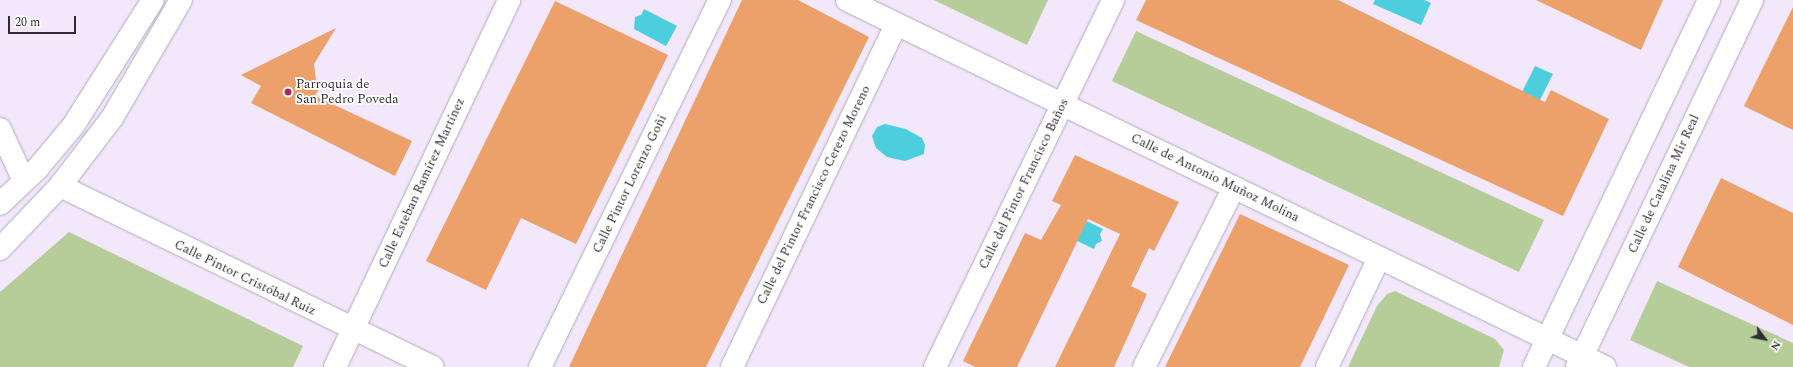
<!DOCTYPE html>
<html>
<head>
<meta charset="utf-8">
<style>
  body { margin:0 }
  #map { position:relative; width:1793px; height:367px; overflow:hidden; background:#f2e7fb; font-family:Spectral,serif }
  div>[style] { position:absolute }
  .green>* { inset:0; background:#b7cd99 }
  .water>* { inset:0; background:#4ccede }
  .building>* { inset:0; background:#eca16b }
  .roads { filter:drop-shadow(0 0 1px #b4aabd) drop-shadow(0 0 1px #b4aabd) }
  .minor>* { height:22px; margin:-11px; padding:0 11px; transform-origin:11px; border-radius:11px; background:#fff }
  .major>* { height:22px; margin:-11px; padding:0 11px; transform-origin:11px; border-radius:11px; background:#fff }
  .dots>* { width:11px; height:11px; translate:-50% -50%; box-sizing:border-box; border:2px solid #fff; border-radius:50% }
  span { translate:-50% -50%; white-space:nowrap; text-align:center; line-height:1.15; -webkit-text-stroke:3.5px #fff; paint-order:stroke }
  .poi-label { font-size:13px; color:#302c34 }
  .left { translate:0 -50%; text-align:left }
  .street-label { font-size:13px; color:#302c34 }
  .north { position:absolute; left:1745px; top:319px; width:40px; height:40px; -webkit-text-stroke:3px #fff; paint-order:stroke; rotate:122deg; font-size:11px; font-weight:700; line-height:16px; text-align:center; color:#302c34 }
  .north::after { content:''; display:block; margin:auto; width:14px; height:18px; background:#302c34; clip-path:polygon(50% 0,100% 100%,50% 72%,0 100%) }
  .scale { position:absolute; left:8px; top:16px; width:68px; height:18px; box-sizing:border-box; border:2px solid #302c34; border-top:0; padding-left:5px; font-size:12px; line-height:14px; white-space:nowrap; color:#302c34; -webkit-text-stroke:3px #fff; paint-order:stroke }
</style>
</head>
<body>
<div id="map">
  <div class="green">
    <i style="clip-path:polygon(934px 0,1048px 0,1027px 45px)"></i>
    <i style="clip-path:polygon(1136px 31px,1544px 220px,1519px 272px,1112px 81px)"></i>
    <i style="clip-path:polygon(69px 232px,303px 346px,293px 367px,0 367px,0 292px)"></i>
    <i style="clip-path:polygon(1657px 281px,1793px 343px,1793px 367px,1689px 367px,1630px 340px)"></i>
    <i style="clip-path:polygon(1395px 291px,1495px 339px,1504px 350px,1499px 367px,1348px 367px,1377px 306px,1387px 294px)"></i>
  </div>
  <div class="water">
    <i style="clip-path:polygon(1375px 0,1424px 0,1431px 3px,1421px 25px,1373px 4px)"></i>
    <i style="clip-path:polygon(644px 9px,677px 26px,666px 46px,634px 29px,635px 17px,641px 15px)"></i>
    <i style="clip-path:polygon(1535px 66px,1553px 74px,1538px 104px,1520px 96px)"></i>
    <i style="clip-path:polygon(885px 124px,906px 129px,922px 138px,925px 145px,924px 154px,905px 161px,887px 157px,876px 148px,872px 136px,877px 127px)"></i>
    <i style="clip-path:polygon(1066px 211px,1103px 229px,1100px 234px,1102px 241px,1096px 244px,1094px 249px,1056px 231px)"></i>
  </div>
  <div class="building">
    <i style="clip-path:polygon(742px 0,798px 0,869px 37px,706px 367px,569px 367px)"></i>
    <i style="clip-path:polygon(1146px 0,1338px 0,1545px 102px,1551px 90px,1609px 119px,1563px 216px,1136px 20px)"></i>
    <i style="clip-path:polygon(1536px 0,1663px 0,1641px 50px)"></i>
    <i style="clip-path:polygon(555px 1px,668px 55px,576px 244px,521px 218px,486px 290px,426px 261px)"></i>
    <i style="clip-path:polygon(1793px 7px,1793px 130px,1744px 106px)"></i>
    <i style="clip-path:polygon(336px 28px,314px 64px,316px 80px,320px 87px,315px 96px,412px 141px,395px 176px,251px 103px,261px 86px,241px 75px)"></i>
    <i style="clip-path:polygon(1075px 155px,1179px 202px,1154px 251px,1149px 248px,1131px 286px,1147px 294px,1114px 367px,1055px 367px,1120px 234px,1088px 219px,1017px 367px,975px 367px,963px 361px,1025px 233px,1041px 240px,1061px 205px,1052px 201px)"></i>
    <i style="clip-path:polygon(1721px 178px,1793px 213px,1793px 325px,1678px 267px)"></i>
    <i style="clip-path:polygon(1240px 214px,1349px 265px,1300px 367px,1165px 367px)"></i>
  </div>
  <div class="roads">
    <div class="minor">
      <i style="left:847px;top:0;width:842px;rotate:25.83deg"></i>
      <i style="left:0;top:129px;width:57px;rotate:65.2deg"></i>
      <i style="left:60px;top:186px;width:414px;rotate:25.9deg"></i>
      <i style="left:335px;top:367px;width:406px;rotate:-64.6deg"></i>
      <i style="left:540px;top:367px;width:409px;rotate:-63.9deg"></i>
      <i style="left:732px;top:367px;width:380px;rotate:-64.4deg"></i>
      <i style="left:935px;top:367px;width:408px;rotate:-64.1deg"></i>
      <i style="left:1144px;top:367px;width:201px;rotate:-63.4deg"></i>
      <i style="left:1327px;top:367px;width:121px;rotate:-64.5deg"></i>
      <i style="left:1534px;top:367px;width:407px;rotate:-64.5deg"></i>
      <i style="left:1577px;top:367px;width:407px;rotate:-64.5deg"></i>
    </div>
    <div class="major">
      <i style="left:0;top:204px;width:51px;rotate:-43.4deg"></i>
      <i style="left:37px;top:169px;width:56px;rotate:-50.1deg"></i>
      <i style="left:73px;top:126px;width:149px;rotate:-57.6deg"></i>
      <i style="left:0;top:249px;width:87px;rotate:-46.4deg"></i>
      <i style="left:60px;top:186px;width:86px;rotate:-52.6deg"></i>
      <i style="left:112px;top:118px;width:137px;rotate:-59.7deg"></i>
    </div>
  </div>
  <div class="dots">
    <i style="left:288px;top:92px;background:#b62653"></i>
  </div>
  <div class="poi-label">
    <span class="left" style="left:296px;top:92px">Parroquia de<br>San Pedro Poveda</span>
  </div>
  <div class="street-label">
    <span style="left:1215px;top:178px;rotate:26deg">Calle de Antonio Muñoz Molina</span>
    <span style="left:422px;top:183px;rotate:-65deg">Calle Esteban Ramírez Martínez</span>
    <span style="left:630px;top:184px;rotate:-64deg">Calle Pintor Lorenzo Goñi</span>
    <span style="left:1024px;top:184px;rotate:-64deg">Calle del Pintor Francisco Baños</span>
    <span style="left:1664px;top:184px;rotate:-65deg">Calle de Catalina Mir Real</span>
    <span style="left:814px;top:195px;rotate:-64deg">Calle del Pintor Francisco Cerezo Moreno</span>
    <span style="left:245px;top:278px;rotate:26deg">Calle Pintor Cristóbal Ruiz</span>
  </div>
  <div class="north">N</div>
  <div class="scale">20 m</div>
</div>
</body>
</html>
